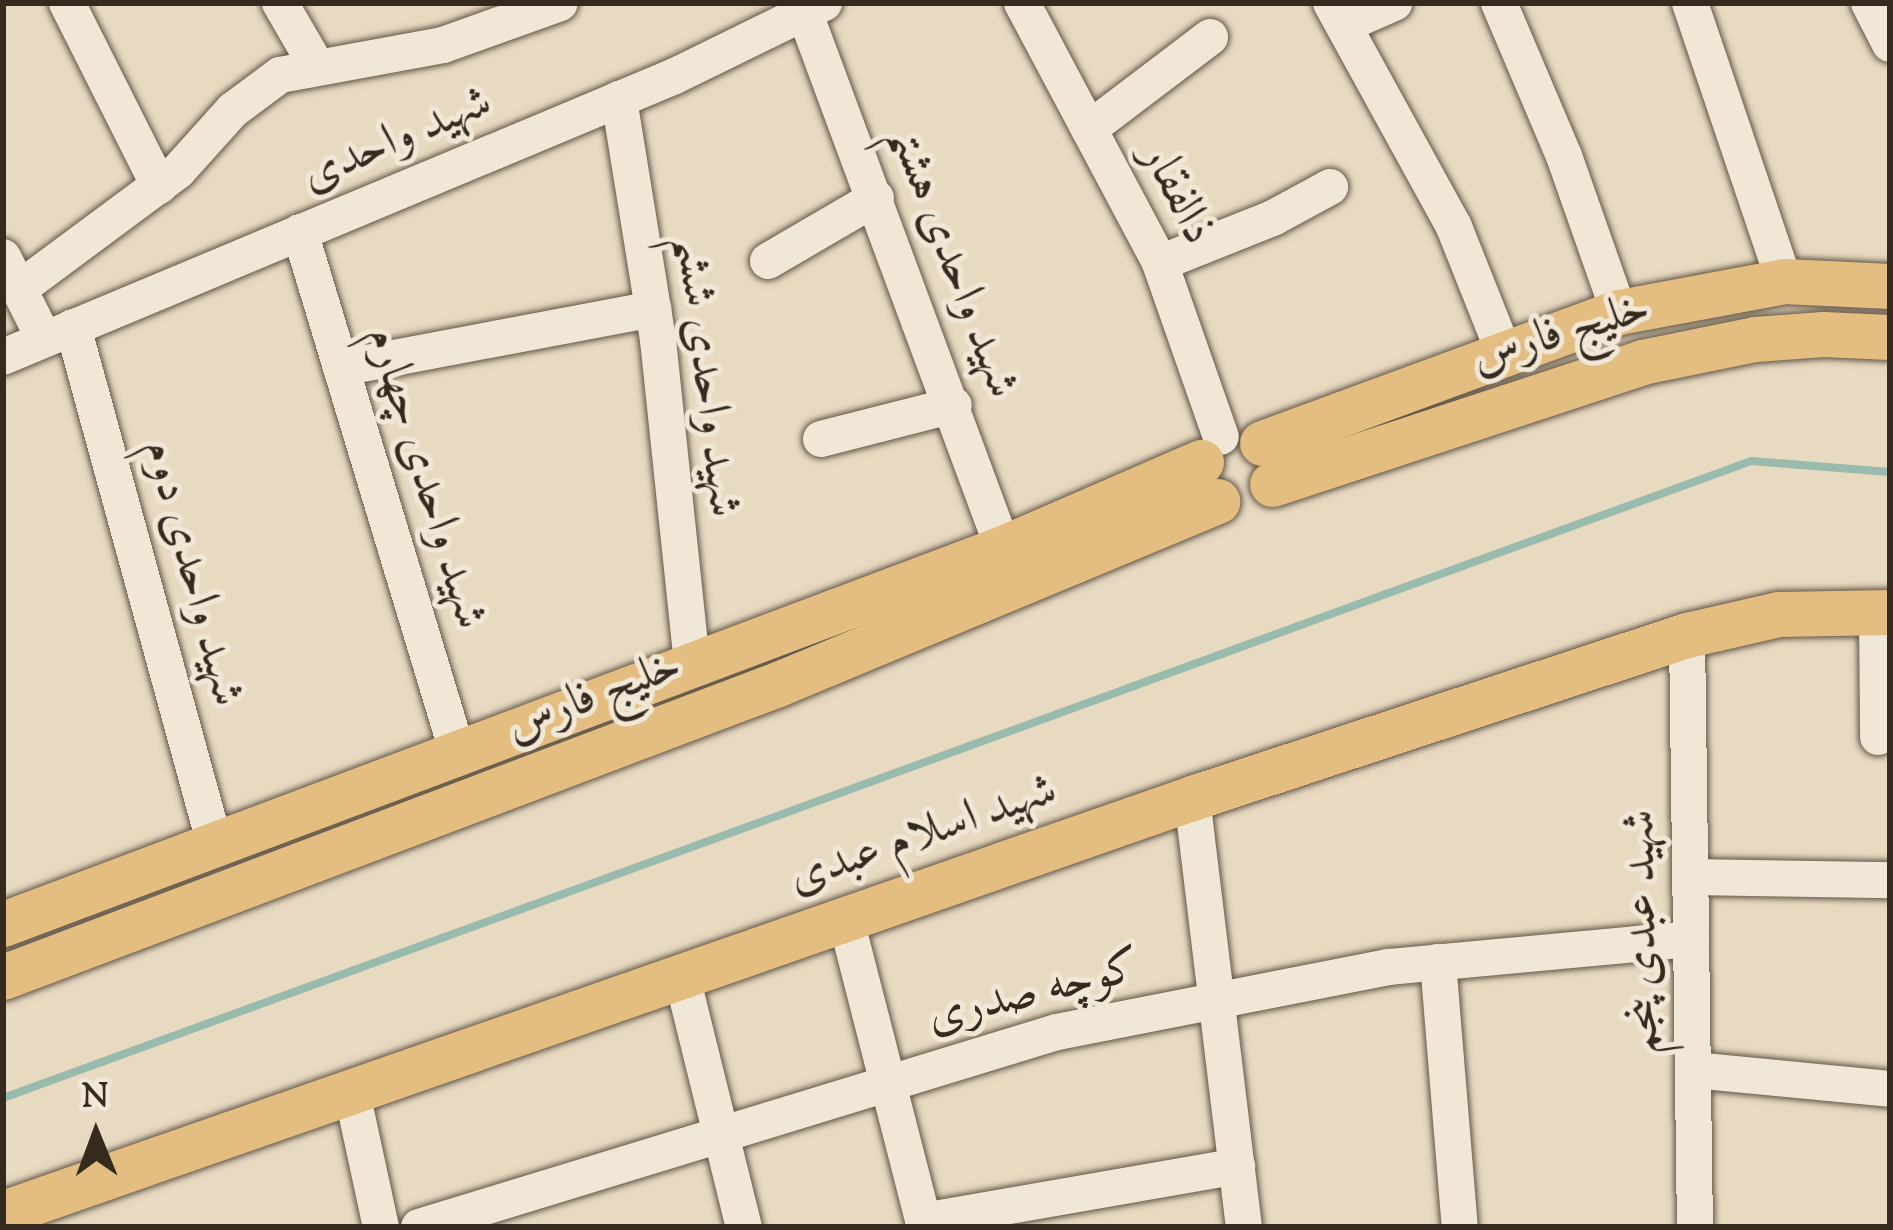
<!DOCTYPE html>
<html>
<head>
<meta charset="utf-8">
<style>
  body { margin:0 }
  #map { position:relative; width:1893px; height:1230px; overflow:hidden; background:#e8dac1; font-family:"Sorts Mill Goudy",Amiri,serif }
  div>[style] { position:absolute }
  .stream>* { height:8px; margin:-4px; padding:0 4px; transform-origin:4px; border-radius:4px; background:#98bbae }
  .roads { filter:drop-shadow(0 0 3px #625647) drop-shadow(0 0 3px #625647) }
  .minor>* { height:36px; margin:-18px; padding:0 18px; transform-origin:18px; border-radius:18px; background:#f0e7d7 }
  .major>* { height:45px; margin:-22.5px; padding:0 22.5px; transform-origin:22.5px; border-radius:22.5px; background:#e4bd80 }
  span { translate:-50% -50%; white-space:nowrap; text-align:center; line-height:1.15; -webkit-text-stroke:10px #f0e7d7; paint-order:stroke }
  .street-label { font-size:48px; color:#352a1e }
  .frame { position:absolute; inset:0; border:6px solid #352a1e; pointer-events:none }
  .north { position:absolute; left:36px; top:1074px; width:120px; height:120px; -webkit-text-stroke:9px #f0e7d7; paint-order:stroke; rotate:359deg; font-size:33px; font-weight:700; line-height:48px; text-align:center; color:#352a1e }
  .north::after { content:''; display:block; margin:auto; width:42px; height:54px; background:#352a1e; clip-path:polygon(50% 0,100% 100%,50% 72%,0 100%) }
</style>
</head>
<body>
<div id="map">
  <div class="stream">
    <i style="left:3px;top:1098px;width:1860px;rotate:-20.02deg"></i>
    <i style="left:1751px;top:461px;width:139px;rotate:4.5deg"></i>
  </div>
  <div class="roads">
    <div class="minor">
      <i style="left:67px;top:3px;width:205px;rotate:63.3deg"></i>
      <i style="left:280px;top:3px;width:72px;rotate:59.9deg"></i>
      <i style="left:801px;top:3px;width:581px;rotate:69.66deg"></i>
      <i style="left:1022px;top:3px;width:294px;rotate:62deg"></i>
      <i style="left:1160px;top:263px;width:184px;rotate:70.7deg"></i>
      <i style="left:1331px;top:3px;width:256px;rotate:61.2deg"></i>
      <i style="left:1454px;top:227px;width:138px;rotate:68.3deg"></i>
      <i style="left:1499px;top:3px;width:166px;rotate:67deg"></i>
      <i style="left:1564px;top:156px;width:165px;rotate:70.6deg"></i>
      <i style="left:1690px;top:3px;width:293px;rotate:71.3deg"></i>
      <i style="left:1869px;top:3px;width:46px;rotate:62.9deg"></i>
      <i style="left:1344px;top:25px;width:55px;rotate:-23.7deg"></i>
      <i style="left:619px;top:99px;width:244px;rotate:80.8deg"></i>
      <i style="left:658px;top:340px;width:328px;rotate:84deg"></i>
      <i style="left:1089px;top:129px;width:152px;rotate:-37.2deg"></i>
      <i style="left:300px;top:232px;width:542px;rotate:73.17deg"></i>
      <i style="left:3px;top:257px;width:92px;rotate:63.4deg"></i>
      <i style="left:768px;top:261px;width:125px;rotate:-30.3deg"></i>
      <i style="left:1160px;top:263px;width:122px;rotate:-21.7deg"></i>
      <i style="left:1273px;top:218px;width:65px;rotate:-28.5deg"></i>
      <i style="left:19px;top:289px;width:198px;rotate:-36.6deg"></i>
      <i style="left:178px;top:171px;width:82px;rotate:-48deg"></i>
      <i style="left:233px;top:110px;width:59px;rotate:-36.7deg"></i>
      <i style="left:280px;top:75px;width:166px;rotate:-10.4deg"></i>
      <i style="left:443px;top:45px;width:124px;rotate:-19.7deg"></i>
      <i style="left:73px;top:327px;width:537px;rotate:74.67deg"></i>
      <i style="left:3px;top:357px;width:728px;rotate:-22.69deg"></i>
      <i style="left:675px;top:76px;width:166px;rotate:-26.1deg"></i>
      <i style="left:341px;top:368px;width:318px;rotate:-10.7deg"></i>
      <i style="left:821px;top:439px;width:137px;rotate:-14.3deg"></i>
      <i style="left:1877px;top:612px;width:125px;rotate:89.5deg"></i>
      <i style="left:1687px;top:635px;width:592px;rotate:89.23deg"></i>
      <i style="left:1192px;top:798px;width:432px;rotate:83.1deg"></i>
      <i style="left:1691px;top:877px;width:199px;rotate:0.9deg"></i>
      <i style="left:846px;top:920px;width:317px;rotate:75.6deg"></i>
      <i style="left:1438px;top:962px;width:266px;rotate:85.3deg"></i>
      <i style="left:682px;top:977px;width:258px;rotate:76.1deg"></i>
      <i style="left:1693px;top:1070px;width:198px;rotate:5.5deg"></i>
      <i style="left:352px;top:1093px;width:137px;rotate:77.8deg"></i>
      <i style="left:923px;top:1221px;width:319px;rotate:-9.9deg"></i>
      <i style="left:419px;top:1227px;width:667px;rotate:-17deg"></i>
      <i style="left:1057px;top:1032px;width:338px;rotate:-11.1deg"></i>
      <i style="left:1389px;top:967px;width:303px;rotate:-5.3deg"></i>
    </div>
    <div class="major">
      <i style="left:1262px;top:443px;width:380px;rotate:-20.2deg"></i>
      <i style="left:1619px;top:312px;width:168px;rotate:-10.6deg"></i>
      <i style="left:1784px;top:281px;width:106px;rotate:2.7deg"></i>
      <i style="left:1272px;top:484px;width:390px;rotate:-18.2deg"></i>
      <i style="left:1642px;top:362px;width:115px;rotate:-11.5deg"></i>
      <i style="left:1755px;top:339px;width:68px;rotate:-4.2deg"></i>
      <i style="left:1823px;top:334px;width:67px;rotate:2.6deg"></i>
      <i style="left:3px;top:924px;width:1068px;rotate:-20.61deg"></i>
      <i style="left:1003px;top:548px;width:216px;rotate:-23.5deg"></i>
      <i style="left:3px;top:977px;width:829px;rotate:-20.71deg"></i>
      <i style="left:778px;top:684px;width:476px;rotate:-22.6deg"></i>
      <i style="left:3px;top:1213px;width:1259px;rotate:-19.24deg"></i>
      <i style="left:1192px;top:798px;width:521px;rotate:-18.23deg"></i>
      <i style="left:1687px;top:635px;width:94px;rotate:-12.9deg"></i>
      <i style="left:1779px;top:614px;width:111px;rotate:-1deg"></i>
    </div>
  </div>
  <div class="street-label">
    <span style="left:397px;top:140px;rotate:-23deg">شهید واحدی</span>
    <span style="left:1176px;top:194px;rotate:63deg">ذالفقار</span>
    <span style="left:952px;top:262px;rotate:69deg">شهید واحدی هشتم</span>
    <span style="left:1561px;top:334px;rotate:-17deg">خلیج فارس</span>
    <span style="left:706px;top:376px;rotate:83deg">شهید واحدی ششم</span>
    <span style="left:425px;top:478px;rotate:73deg">شهید واحدی چهارم</span>
    <span style="left:192px;top:573px;rotate:75deg">شهید واحدی دوم</span>
    <span style="left:594px;top:697px;rotate:-21deg">خلیج فارس</span>
    <span style="left:923px;top:835px;rotate:-19deg">شهید اسلام عبدی</span>
    <span style="left:1643px;top:932px;rotate:-91deg">شهید عبدی پنجم</span>
    <span style="left:1034px;top:993px;rotate:-14deg">کوچه صدری</span>
  </div>
  <div class="frame"></div>
  <div class="north">N</div>
</div>
</body>
</html>
